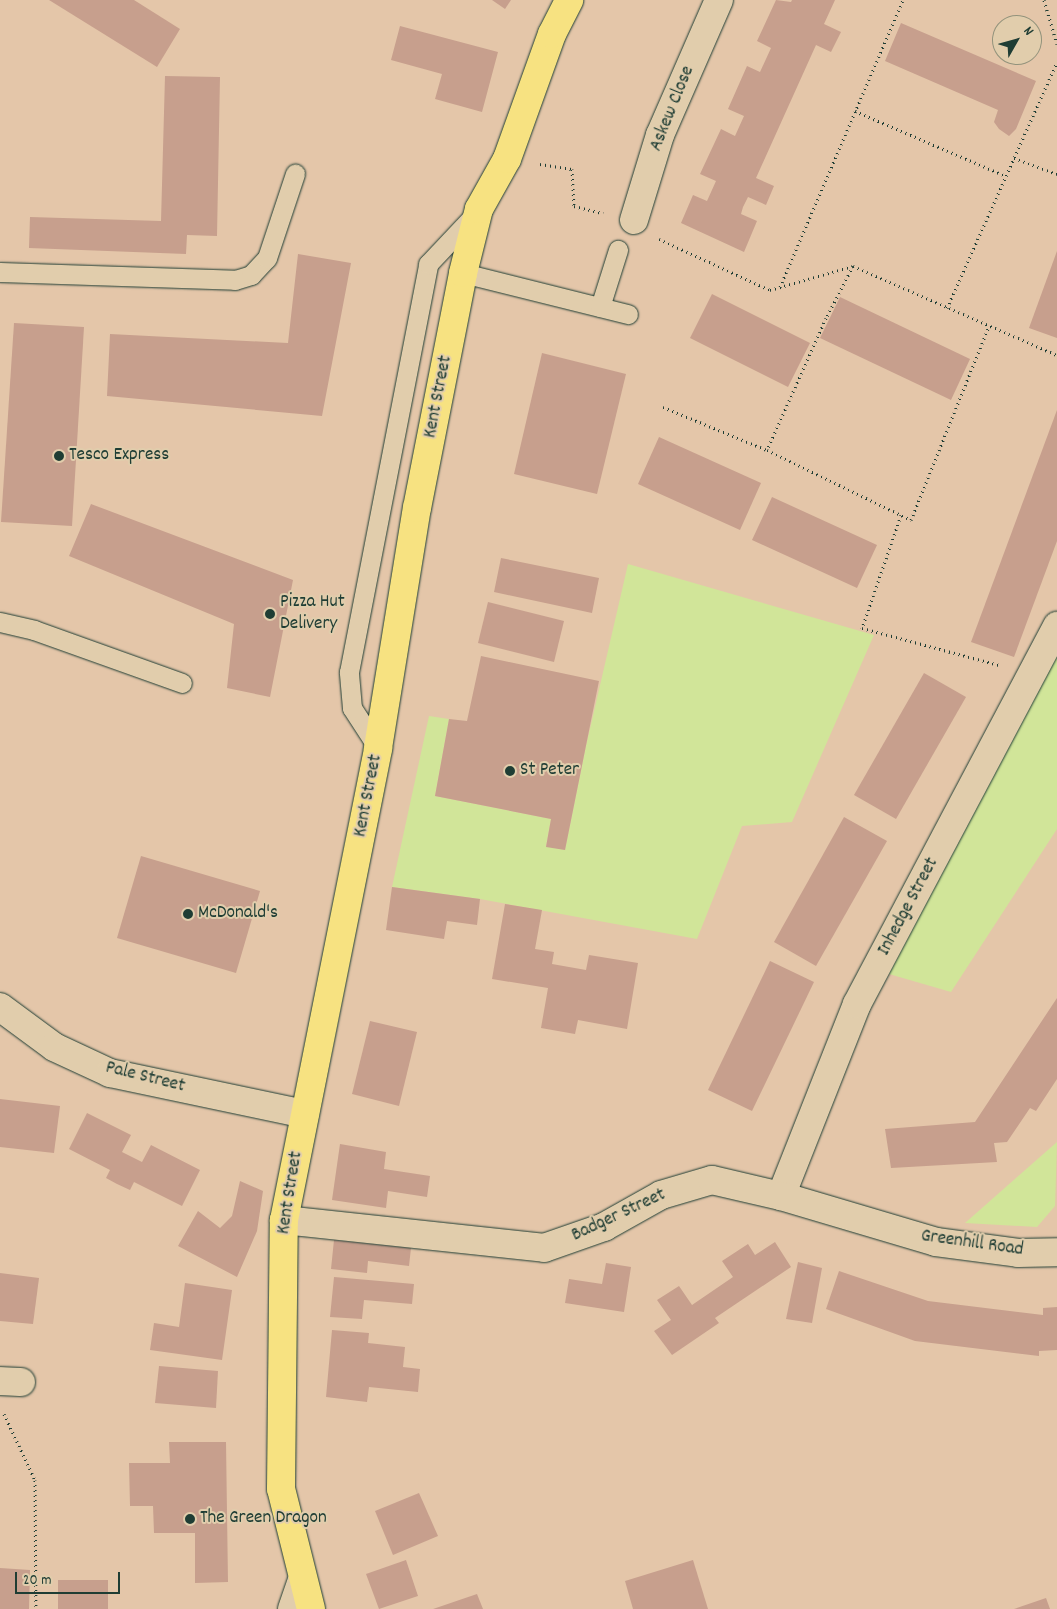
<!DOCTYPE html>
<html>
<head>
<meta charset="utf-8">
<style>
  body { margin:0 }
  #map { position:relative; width:1057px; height:1609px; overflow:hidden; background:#e4c6a9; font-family:Dekko,sans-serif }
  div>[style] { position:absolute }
  .green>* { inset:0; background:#d1e599 }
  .building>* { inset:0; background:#c79f8d }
  .path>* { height:3px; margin-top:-1.5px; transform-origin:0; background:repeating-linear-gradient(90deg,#1f3d34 0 1px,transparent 0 5px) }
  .roads { filter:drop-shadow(0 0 1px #1f3d34) drop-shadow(0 0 1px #1f3d34) }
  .service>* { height:19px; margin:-9.5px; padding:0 9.5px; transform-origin:9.5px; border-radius:9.5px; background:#e1cdac }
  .minor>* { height:28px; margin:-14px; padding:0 14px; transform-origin:14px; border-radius:14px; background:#e1cdac }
  .secondary>* { height:28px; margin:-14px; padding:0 14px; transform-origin:14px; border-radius:14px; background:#e1cdac }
  .primary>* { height:28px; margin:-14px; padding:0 14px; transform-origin:14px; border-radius:14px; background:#f7e281 }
  .dots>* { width:14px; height:14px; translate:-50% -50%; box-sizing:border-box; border:2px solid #e1cdac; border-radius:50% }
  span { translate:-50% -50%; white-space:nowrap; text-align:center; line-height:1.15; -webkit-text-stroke:4px #e1cdac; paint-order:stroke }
  .street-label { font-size:19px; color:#1f3d34 }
  .poi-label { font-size:19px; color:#1f3d34 }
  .left { translate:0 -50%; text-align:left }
  .north { position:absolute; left:992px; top:15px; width:50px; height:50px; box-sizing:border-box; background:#e1cdac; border:1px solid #93937c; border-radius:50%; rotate:52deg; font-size:14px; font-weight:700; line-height:20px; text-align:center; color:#1f3d34 }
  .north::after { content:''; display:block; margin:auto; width:18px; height:22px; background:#1f3d34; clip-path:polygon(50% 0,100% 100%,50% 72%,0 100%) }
  .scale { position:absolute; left:15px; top:1572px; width:105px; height:22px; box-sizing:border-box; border:2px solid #1f3d34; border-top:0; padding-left:6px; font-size:15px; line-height:18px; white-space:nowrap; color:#1f3d34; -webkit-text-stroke:4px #e1cdac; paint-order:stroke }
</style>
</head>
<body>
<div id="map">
  <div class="green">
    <i style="clip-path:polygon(628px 564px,874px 635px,792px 822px,742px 826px,697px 939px,480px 899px,392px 887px,429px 716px,449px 719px,435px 796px,551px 819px,546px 846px,565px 850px,586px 746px)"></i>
    <i style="clip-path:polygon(1057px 651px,1057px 829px,951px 992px,889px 974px)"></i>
    <i style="clip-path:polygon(1057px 1142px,1055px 1206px,1037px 1227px,965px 1223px)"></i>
  </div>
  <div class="building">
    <i style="clip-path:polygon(49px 0,134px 0,180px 29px,157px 67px)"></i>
    <i style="clip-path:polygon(492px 0,511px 0,505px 9px)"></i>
    <i style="clip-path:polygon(776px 0,791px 2px,792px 0,835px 0,824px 24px,841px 32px,831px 52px,816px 45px,756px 178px,774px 186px,766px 205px,748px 197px,743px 207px,741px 214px,757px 221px,744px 252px,681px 223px,693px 195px,707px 201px,716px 181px,700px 174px,721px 129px,735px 136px,744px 116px,728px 109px,747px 66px,760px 72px,771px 48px,757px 41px)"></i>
    <i style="clip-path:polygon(901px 23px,1036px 81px,1016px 129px,1009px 136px,999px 129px,994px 122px,998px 110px,885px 61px)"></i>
    <i style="clip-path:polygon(400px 26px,498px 52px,482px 112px,435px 99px,442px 74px,391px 60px)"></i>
    <i style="clip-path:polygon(165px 76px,220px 77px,217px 236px,187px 235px,186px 254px,29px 248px,30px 217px,161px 221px)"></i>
    <i style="clip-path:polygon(1057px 251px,1057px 338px,1029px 328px)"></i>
    <i style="clip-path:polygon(298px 254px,351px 263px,322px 416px,107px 396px,110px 334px,288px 343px)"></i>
    <i style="clip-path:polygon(712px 294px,810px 343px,788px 387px,690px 338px)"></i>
    <i style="clip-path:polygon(840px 297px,970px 359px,951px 400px,820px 338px)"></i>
    <i style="clip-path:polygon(14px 323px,84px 327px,72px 526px,1px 522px)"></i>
    <i style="clip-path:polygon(542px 353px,626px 374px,597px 494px,514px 474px)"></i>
    <i style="clip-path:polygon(1057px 410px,1057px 541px,1014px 657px,971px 642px)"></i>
    <i style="clip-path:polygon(659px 437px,761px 483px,740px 530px,638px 484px)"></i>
    <i style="clip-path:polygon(772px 497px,877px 545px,857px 588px,752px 540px)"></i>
    <i style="clip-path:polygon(91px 504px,293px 580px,270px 697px,227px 688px,234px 624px,69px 556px)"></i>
    <i style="clip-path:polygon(501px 558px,599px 578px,592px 613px,494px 592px)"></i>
    <i style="clip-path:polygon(488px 602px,564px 621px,554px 662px,478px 643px)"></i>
    <i style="clip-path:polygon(481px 656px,599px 681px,565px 850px,546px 847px,551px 819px,435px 796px,449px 719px,467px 721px)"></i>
    <i style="clip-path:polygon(924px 673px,966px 697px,896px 819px,854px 795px)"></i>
    <i style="clip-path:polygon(844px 817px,887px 841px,816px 966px,774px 942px)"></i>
    <i style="clip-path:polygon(141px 856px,260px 891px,236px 973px,117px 938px)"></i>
    <i style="clip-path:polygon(392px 887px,480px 899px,477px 925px,447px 921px,444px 939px,386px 930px)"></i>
    <i style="clip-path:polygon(505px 904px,542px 910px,535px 949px,554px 952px,552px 964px,586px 970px,589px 955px,638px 963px,627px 1029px,578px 1020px,575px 1034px,541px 1028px,548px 988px,492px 979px)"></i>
    <i style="clip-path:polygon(770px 961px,814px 982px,752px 1111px,708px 1090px)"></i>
    <i style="clip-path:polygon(1057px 998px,1057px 1079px,1036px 1111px,1030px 1108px,1007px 1142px,994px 1143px,997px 1162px,891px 1168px,885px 1129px,975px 1122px)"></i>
    <i style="clip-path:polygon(370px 1021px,417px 1032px,399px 1106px,352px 1094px)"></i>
    <i style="clip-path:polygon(0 1099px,60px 1106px,54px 1153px,0 1147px)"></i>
    <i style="clip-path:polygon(87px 1113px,131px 1135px,122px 1152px,142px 1162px,151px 1145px,200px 1170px,182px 1206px,134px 1182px,130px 1190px,117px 1184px,106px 1178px,110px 1170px,69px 1149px)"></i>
    <i style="clip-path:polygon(340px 1144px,386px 1152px,384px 1169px,430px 1176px,427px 1197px,388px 1191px,386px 1208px,332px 1200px)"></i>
    <i style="clip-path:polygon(240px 1181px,263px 1191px,257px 1231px,237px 1277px,178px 1246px,198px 1211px,220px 1228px,232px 1216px)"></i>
    <i style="clip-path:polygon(334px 1240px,411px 1248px,409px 1266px,368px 1261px,367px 1273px,331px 1269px)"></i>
    <i style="clip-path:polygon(775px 1242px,791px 1267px,715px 1318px,719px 1323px,672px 1355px,654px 1331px,671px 1320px,657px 1300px,679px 1286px,692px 1305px,733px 1277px,722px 1261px,748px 1244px,755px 1255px)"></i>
    <i style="clip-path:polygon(798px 1262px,822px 1268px,812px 1323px,786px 1319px)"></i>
    <i style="clip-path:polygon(606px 1263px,631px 1267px,624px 1312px,565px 1303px,569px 1279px,602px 1284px)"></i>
    <i style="clip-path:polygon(839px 1271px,928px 1301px,1043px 1315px,1043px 1308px,1057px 1307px,1057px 1350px,1039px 1351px,1039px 1356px,915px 1341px,826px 1309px)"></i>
    <i style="clip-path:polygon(0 1273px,39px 1278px,33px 1324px,0 1321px)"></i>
    <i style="clip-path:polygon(334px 1277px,414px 1284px,412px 1304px,364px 1300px,362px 1319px,330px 1317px)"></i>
    <i style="clip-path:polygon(185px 1283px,232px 1290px,222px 1360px,150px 1350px,154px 1323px,179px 1327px)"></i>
    <i style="clip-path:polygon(332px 1330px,369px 1333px,368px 1343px,405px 1347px,403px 1367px,420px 1369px,418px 1392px,369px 1387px,367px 1402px,326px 1397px)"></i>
    <i style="clip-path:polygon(159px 1366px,218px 1371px,216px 1408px,155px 1403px)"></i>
    <i style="clip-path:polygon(169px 1442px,226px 1442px,228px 1582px,195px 1583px,195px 1533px,154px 1533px,153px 1506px,130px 1506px,129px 1463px,170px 1463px)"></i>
    <i style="clip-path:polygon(419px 1493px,438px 1536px,393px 1555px,375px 1511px)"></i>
    <i style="clip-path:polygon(406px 1560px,418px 1596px,379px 1609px,366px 1574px)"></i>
    <i style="clip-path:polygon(693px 1560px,708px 1609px,633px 1609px,625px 1581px)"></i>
    <i style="clip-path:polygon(0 1568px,30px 1570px,29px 1609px,0 1609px)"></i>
    <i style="clip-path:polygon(58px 1580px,108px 1580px,108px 1609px,58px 1609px)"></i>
    <i style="clip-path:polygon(477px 1594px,483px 1609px,433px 1609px)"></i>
    <i style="clip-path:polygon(1046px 1598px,1050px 1609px,1014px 1609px)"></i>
  </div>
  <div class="path">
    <i style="left:1044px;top:0;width:46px;rotate:73.5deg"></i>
    <i style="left:855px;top:111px;width:164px;rotate:23.3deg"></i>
    <i style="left:1014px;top:158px;width:46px;rotate:20.4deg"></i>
    <i style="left:540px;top:164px;width:32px;rotate:9deg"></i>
    <i style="left:572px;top:169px;width:37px;rotate:87deg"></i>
    <i style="left:574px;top:206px;width:30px;rotate:14deg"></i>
    <i style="left:659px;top:239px;width:122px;rotate:24.7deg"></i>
    <i style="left:770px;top:290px;width:86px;rotate:-16.1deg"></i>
    <i style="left:853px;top:266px;width:223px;rotate:23.6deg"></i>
    <i style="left:853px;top:266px;width:59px;rotate:117.4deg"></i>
    <i style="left:826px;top:318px;width:145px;rotate:114.1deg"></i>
    <i style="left:767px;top:450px;width:160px;rotate:25.9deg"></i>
    <i style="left:911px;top:520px;width:209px;rotate:-68.1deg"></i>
    <i style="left:780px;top:287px;width:312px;rotate:-66.8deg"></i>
    <i style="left:947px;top:308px;width:269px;rotate:-65.9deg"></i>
    <i style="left:663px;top:407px;width:113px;rotate:22.5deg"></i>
    <i style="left:901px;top:515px;width:120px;rotate:109deg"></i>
    <i style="left:862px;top:628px;width:142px;rotate:15.1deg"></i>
    <i style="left:4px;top:1414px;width:73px;rotate:64.8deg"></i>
    <i style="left:35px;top:1480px;width:129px;rotate:89.6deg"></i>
  </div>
  <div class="roads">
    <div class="service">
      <i style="left:0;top:272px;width:235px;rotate:1.9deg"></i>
      <i style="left:235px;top:280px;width:17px;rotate:-17deg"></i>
      <i style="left:251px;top:275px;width:23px;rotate:-47deg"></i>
      <i style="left:267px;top:258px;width:89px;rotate:-71.6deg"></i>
      <i style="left:463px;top:273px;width:170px;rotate:14deg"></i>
      <i style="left:600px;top:307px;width:60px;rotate:-72.5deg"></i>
      <i style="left:0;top:622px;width:35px;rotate:13deg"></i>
      <i style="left:34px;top:630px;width:157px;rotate:19.7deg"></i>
      <i style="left:378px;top:748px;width:48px;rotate:-123deg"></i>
      <i style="left:352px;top:708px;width:36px;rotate:-95deg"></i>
      <i style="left:349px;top:672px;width:416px;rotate:-79deg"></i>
      <i style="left:428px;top:264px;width:71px;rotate:-46.7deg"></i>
    </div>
    <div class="minor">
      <i style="left:634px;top:220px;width:89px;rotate:-73deg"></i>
      <i style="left:660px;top:135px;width:147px;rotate:-66.4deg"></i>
      <i style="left:0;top:1007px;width:67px;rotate:36.5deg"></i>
      <i style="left:54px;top:1047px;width:62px;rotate:24.9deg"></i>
      <i style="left:110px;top:1073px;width:199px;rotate:11.9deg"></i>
      <i style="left:781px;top:1196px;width:206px;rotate:-68.4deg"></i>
      <i style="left:857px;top:1004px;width:428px;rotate:-62.1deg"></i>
      <i style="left:284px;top:1220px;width:262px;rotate:6.1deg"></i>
      <i style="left:544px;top:1248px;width:64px;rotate:-19.3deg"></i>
      <i style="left:604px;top:1227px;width:65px;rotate:-29.3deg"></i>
      <i style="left:661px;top:1195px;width:53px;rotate:-16.4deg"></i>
      <i style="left:712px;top:1180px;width:71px;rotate:13.1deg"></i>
      <i style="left:781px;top:1196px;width:162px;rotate:16.5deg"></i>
      <i style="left:936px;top:1242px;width:83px;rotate:7.6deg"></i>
      <i style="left:1018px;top:1253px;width:39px;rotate:-1deg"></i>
      <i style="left:0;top:1381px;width:21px;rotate:3deg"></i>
    </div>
    <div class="secondary">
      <i style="left:292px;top:1609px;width:31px;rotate:-71deg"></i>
    </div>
    <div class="primary">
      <i style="left:311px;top:1609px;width:124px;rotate:-104deg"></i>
      <i style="left:281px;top:1489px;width:269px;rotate:-89.4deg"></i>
      <i style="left:284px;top:1220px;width:481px;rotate:-78.7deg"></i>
      <i style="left:378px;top:748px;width:243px;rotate:-80.8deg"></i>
      <i style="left:417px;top:508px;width:239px;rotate:-78.9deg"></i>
      <i style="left:463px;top:273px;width:66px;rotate:-76deg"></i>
      <i style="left:479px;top:209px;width:57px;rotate:-60.8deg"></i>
      <i style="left:507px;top:159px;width:133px;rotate:-70.2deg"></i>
      <i style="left:552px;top:34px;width:38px;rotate:-63deg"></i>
    </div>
  </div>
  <div class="dots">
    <i style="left:59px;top:456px;background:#1f3d34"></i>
    <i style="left:270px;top:614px;background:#1f3d34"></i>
    <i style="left:510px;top:771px;background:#1f3d34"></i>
    <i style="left:188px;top:914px;background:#1f3d34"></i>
    <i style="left:190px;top:1519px;background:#1f3d34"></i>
  </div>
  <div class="street-label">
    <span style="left:673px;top:109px;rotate:-68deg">Askew Close</span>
    <span style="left:439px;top:397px;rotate:-79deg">Kent Street</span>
    <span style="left:369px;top:796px;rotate:-79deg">Kent Street</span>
    <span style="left:909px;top:907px;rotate:-62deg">Inhedge Street</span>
    <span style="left:145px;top:1078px;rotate:14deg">Pale Street</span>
    <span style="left:291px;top:1193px;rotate:-81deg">Kent Street</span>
    <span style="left:619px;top:1216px;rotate:-25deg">Badger Street</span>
    <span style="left:972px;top:1244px;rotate:8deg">Greenhill Road</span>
  </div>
  <div class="poi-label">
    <span class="left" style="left:69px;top:456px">Tesco Express</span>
    <span class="left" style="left:280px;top:614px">Pizza Hut<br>Delivery</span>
    <span class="left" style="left:520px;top:771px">St Peter</span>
    <span class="left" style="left:198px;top:914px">McDonald's</span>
    <span class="left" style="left:200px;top:1519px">The Green Dragon</span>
  </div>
  <div class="north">N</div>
  <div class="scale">20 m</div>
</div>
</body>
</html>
